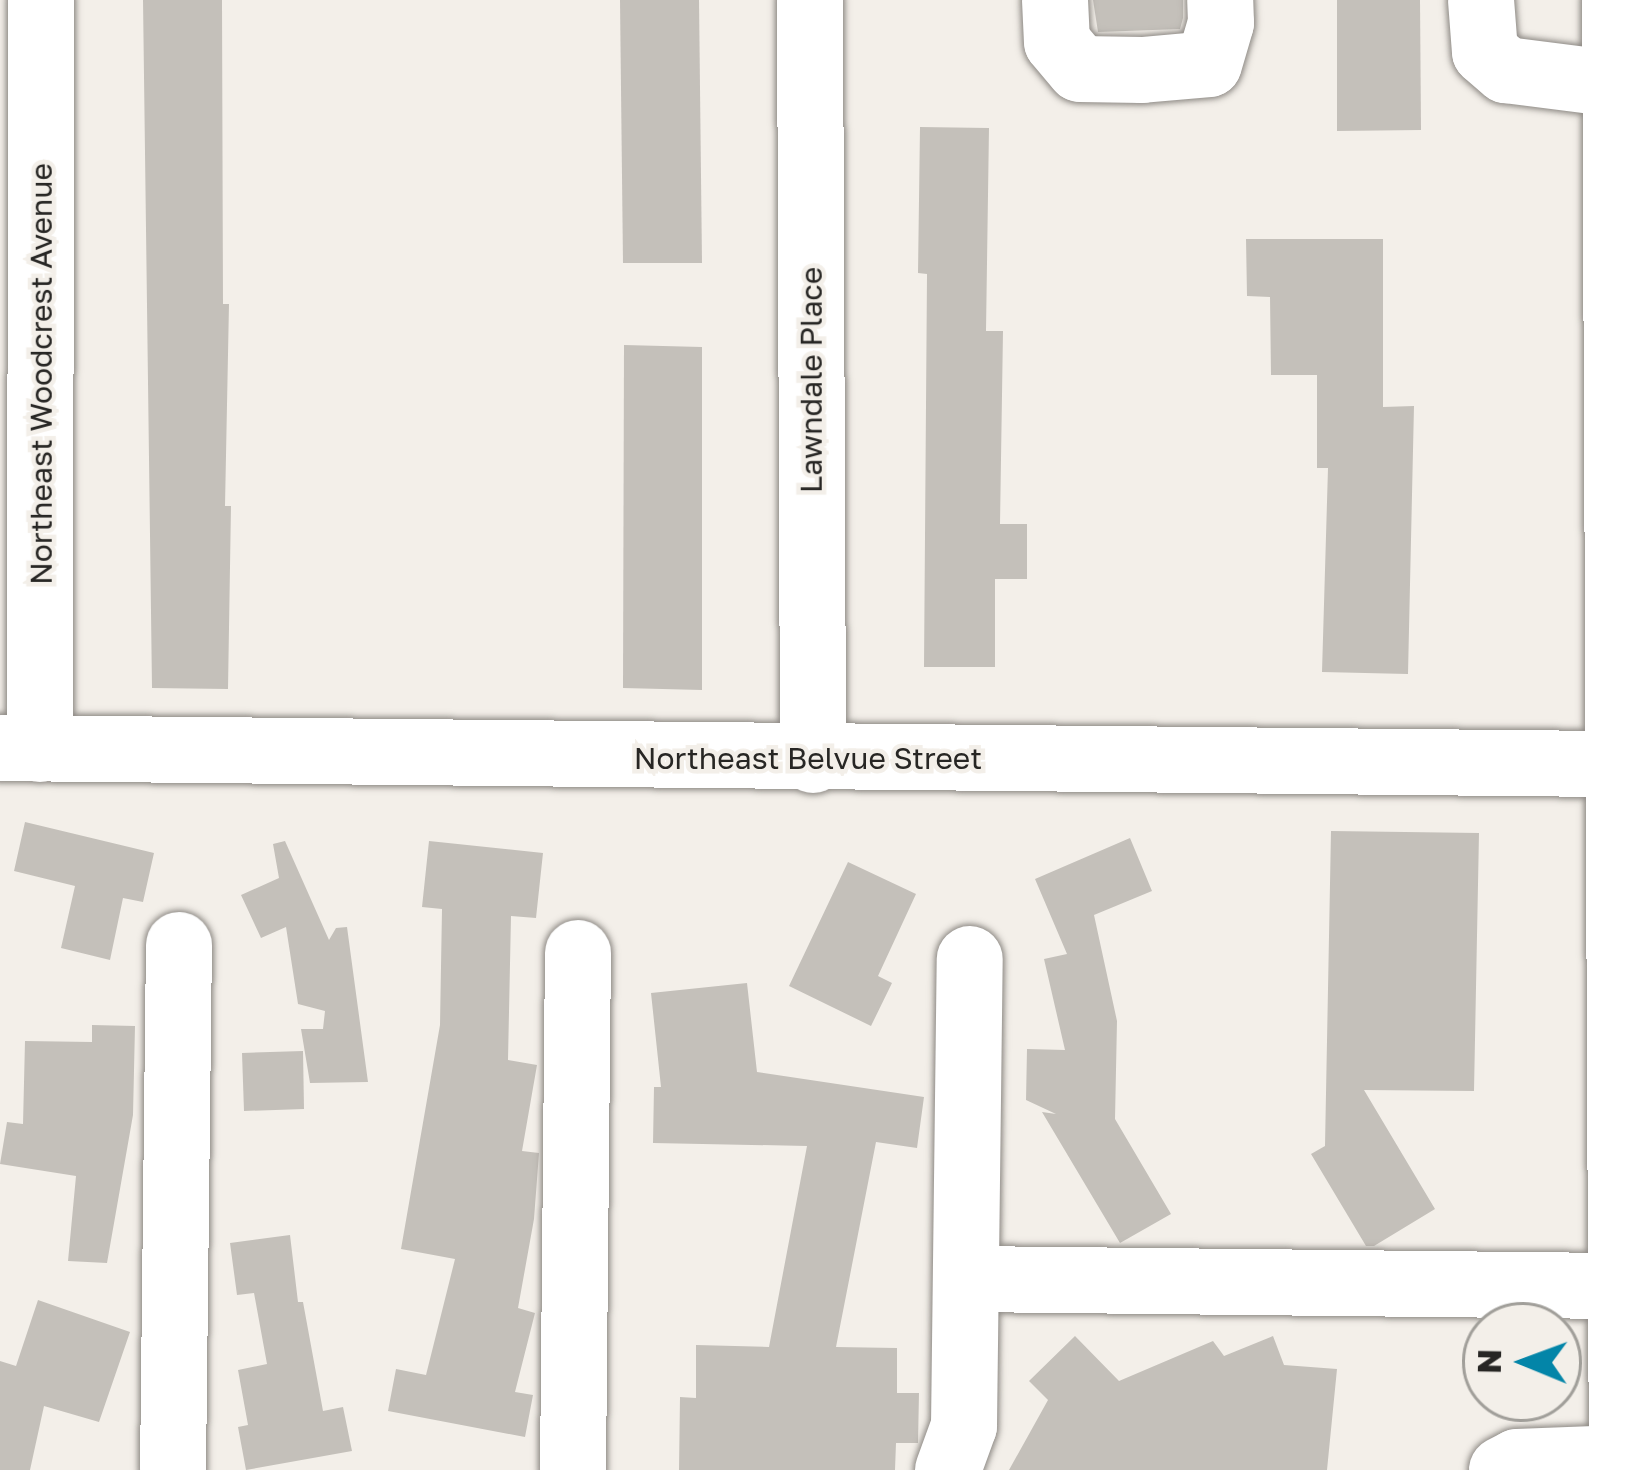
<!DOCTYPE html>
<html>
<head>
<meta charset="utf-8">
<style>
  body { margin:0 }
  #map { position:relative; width:1630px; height:1470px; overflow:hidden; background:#f3efe9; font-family:"Golos Text",sans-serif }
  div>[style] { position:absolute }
  .building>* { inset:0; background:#c4c0ba }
  .roads { filter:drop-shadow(0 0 3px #8e8a85) drop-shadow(0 0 3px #8e8a85) }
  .minor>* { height:66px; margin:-33px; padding:0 33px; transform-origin:33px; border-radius:33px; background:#fff }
  .major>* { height:66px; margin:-33px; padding:0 33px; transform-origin:33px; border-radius:33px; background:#fff }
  span { translate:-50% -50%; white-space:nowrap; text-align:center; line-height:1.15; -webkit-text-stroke:9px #f3efe9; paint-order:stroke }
  .street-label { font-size:30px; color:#272624 }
  .north { position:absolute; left:1462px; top:1302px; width:120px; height:120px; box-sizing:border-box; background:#f3efe9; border:3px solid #a19f9a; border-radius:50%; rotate:271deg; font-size:33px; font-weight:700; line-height:48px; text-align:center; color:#272624 }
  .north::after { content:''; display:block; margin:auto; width:42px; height:54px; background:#0385a8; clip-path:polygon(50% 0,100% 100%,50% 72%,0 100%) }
</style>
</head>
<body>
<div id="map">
  <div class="building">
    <i style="clip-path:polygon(143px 0,222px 0,223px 304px,229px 304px,225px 506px,231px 506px,228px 689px,152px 688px)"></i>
    <i style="clip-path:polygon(620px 0,699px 0,702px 263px,623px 263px)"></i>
    <i style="clip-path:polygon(1093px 0,1183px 0,1183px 18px,1180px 29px,1098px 32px)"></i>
    <i style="clip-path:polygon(1337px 0,1420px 0,1421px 130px,1337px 131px)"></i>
    <i style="clip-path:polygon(920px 127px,989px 128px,986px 331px,1003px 331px,1000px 524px,1027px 524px,1027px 579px,995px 579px,995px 667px,924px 667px,927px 274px,918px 273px)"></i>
    <i style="clip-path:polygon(1246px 239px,1383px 239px,1383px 407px,1414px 406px,1408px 674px,1322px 672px,1328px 468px,1317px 468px,1317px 375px,1271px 375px,1270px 297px,1247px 296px)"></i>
    <i style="clip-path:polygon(624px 345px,702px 347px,702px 690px,623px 688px)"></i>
    <i style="clip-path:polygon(25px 822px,154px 853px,143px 902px,123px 898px,110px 960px,61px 948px,75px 886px,14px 871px)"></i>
    <i style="clip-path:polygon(1331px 831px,1479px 833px,1474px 1091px,1364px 1090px,1435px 1209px,1374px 1246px,1366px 1246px,1311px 1154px,1325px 1146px)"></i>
    <i style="clip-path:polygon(1130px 838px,1152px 891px,1094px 915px,1117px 1021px,1115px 1119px,1171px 1214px,1120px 1243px,1042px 1112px,1056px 1114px,1026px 1100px,1027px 1049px,1065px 1050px,1044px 959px,1067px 954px,1035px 879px)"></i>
    <i style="clip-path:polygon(285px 841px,329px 940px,336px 928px,347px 927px,368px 1082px,310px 1083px,301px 1029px,323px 1029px,325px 1011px,298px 1004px,286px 927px,261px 938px,241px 895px,279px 878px,273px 844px)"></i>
    <i style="clip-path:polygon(429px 841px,543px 853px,536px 918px,511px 916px,508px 1060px,537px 1065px,522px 1151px,539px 1153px,534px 1219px,518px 1308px,535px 1313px,515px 1392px,533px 1395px,525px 1437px,388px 1411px,396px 1369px,426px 1375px,455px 1259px,401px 1249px,440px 1025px,442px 909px,422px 907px)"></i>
    <i style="clip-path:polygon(848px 862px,916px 894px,878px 976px,892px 983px,871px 1026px,789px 986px)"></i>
    <i style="clip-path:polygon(747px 983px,757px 1072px,924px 1097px,917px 1148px,876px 1142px,836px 1347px,897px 1348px,897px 1393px,919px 1393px,918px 1443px,896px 1443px,895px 1470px,679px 1470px,680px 1397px,696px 1398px,696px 1345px,769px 1347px,807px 1146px,653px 1143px,654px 1087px,661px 1087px,651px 993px)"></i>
    <i style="clip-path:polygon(92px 1025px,135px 1026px,133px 1115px,107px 1263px,68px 1261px,76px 1176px,0 1164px,7px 1122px,23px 1124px,25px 1041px,92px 1042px)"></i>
    <i style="clip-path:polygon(303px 1051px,304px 1109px,244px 1111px,242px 1053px)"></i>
    <i style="clip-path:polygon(290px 1235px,298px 1302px,303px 1302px,323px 1411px,343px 1407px,352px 1451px,246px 1470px,238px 1427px,248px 1425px,238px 1370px,267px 1364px,254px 1293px,237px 1295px,230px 1243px)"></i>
    <i style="clip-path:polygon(38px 1300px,130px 1332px,99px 1422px,44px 1406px,30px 1470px,0 1470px,0 1361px,16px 1366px)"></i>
    <i style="clip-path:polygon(1075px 1336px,1119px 1381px,1213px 1341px,1224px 1356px,1273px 1336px,1284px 1365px,1337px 1369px,1327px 1470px,1009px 1470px,1048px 1400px,1029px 1381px)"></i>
  </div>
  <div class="roads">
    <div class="minor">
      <i style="left:810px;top:0;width:760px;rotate:89.77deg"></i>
      <i style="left:1055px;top:0;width:42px;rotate:87.3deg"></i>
      <i style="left:1057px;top:42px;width:35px;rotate:50deg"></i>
      <i style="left:1080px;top:69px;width:62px;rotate:0.9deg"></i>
      <i style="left:1142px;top:70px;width:67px;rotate:-5.1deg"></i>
      <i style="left:1209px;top:64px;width:43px;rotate:-73.7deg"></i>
      <i style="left:1221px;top:23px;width:23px;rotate:-92deg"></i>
      <i style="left:1481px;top:0;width:52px;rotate:85.6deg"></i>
      <i style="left:1485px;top:52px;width:28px;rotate:41deg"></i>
      <i style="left:1506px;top:70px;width:111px;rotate:7.3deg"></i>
      <i style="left:0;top:748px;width:1615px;rotate:0.57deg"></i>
      <i style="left:40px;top:749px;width:749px;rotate:-89.92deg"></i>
      <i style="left:968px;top:1279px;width:650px;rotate:0.62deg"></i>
      <i style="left:173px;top:1470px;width:525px;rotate:-89.35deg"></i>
      <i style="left:573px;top:1470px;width:517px;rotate:-89.45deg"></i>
      <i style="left:948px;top:1470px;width:47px;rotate:-70deg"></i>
      <i style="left:964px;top:1426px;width:467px;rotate:-89.3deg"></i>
      <i style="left:1502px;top:1470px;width:17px;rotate:-28deg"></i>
      <i style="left:1517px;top:1462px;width:104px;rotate:-2.2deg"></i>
    </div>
    <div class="major">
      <i style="left:1615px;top:0;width:1470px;rotate:89.73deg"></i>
    </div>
  </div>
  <div class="street-label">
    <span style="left:41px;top:374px;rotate:-90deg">Northeast Woodcrest Avenue</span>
    <span style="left:811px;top:380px;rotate:-90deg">Lawndale Place</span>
    <span style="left:808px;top:758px">Northeast Belvue Street</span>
  </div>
  <div class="north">N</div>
</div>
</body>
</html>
